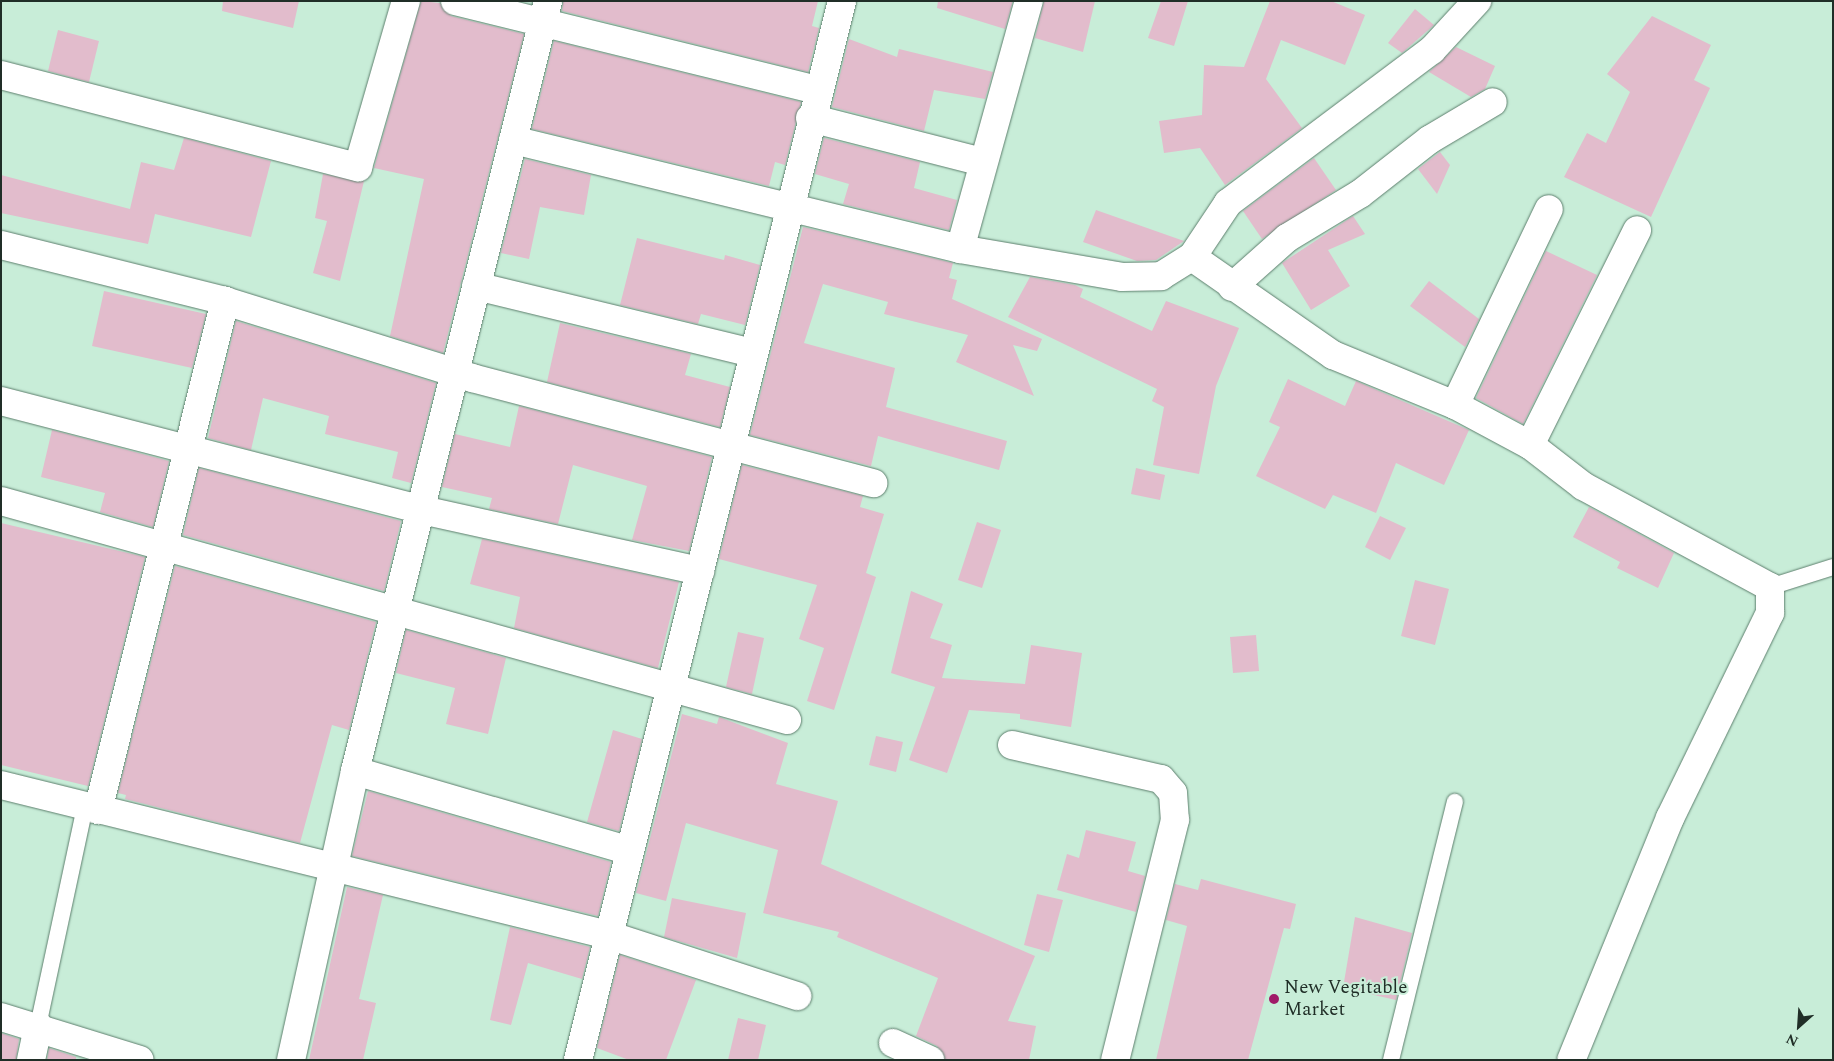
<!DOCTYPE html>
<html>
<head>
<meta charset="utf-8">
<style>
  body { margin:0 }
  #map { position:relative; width:1834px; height:1061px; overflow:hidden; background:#c8edd8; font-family:Spectral,serif }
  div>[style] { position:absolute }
  .building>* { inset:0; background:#e2bccc }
  .roads { filter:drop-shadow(0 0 1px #5d7f6d) drop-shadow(0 0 1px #5d7f6d) }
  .lane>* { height:16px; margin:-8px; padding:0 8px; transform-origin:8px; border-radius:8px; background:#fff }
  .street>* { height:28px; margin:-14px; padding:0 14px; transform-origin:14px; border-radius:14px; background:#fff }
  .dots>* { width:14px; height:14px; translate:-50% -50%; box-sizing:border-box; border:2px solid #c8edd8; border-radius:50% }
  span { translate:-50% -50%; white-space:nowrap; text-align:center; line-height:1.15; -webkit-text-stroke:4px #c8edd8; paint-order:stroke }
  .poi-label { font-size:19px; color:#202e27 }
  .left { translate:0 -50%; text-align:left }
  .frame { position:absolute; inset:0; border:2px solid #202e27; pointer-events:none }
  .north { position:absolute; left:1774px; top:1001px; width:50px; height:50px; -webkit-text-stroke:4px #c8edd8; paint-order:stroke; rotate:206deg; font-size:14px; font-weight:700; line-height:20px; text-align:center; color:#202e27 }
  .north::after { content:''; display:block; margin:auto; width:18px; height:22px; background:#202e27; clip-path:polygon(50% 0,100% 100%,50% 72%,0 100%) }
</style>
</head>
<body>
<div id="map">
  <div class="building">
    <i style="clip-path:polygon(223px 1px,299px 1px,293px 28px,222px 11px)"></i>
    <i style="clip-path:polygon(421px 1px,440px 3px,451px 16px,524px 34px,443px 353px,390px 336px,424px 179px,374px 168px)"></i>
    <i style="clip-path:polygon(563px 1px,818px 1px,812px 26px,819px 28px,808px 72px,562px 11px)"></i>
    <i style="clip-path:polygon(938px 1px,1013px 1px,1005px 29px,937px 8px)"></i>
    <i style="clip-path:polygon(1044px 1px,1095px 1px,1083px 52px,1035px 38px)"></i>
    <i style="clip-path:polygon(1161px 1px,1188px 1px,1174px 46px,1148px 38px)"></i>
    <i style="clip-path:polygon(1270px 1px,1331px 1px,1365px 15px,1345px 65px,1281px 40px,1266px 79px,1302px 128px,1225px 185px,1200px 148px,1164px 153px,1159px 121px,1202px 115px,1204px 65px,1244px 67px)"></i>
    <i style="clip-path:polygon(1415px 9px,1434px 25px,1402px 53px,1388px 43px)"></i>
    <i style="clip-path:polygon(1652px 16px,1711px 45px,1694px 80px,1710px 88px,1651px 217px,1564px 177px,1587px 133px,1606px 143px,1630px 92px,1607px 74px)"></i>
    <i style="clip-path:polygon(58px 30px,99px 41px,89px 82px,48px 71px)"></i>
    <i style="clip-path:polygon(849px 39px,897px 57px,899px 49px,993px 72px,985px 99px,934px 90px,924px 131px,832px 107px)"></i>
    <i style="clip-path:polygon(554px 41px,801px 102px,785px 165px,775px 162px,769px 186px,532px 129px)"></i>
    <i style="clip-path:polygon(1456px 47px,1495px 66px,1485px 89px,1471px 97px,1429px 72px)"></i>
    <i style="clip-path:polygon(184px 138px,271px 161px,251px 237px,155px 214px,148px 244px,1px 213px,1px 175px,130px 209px,141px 162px,174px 170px)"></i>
    <i style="clip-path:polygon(824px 138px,920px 162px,914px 188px,957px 200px,949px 230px,843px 204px,849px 184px,815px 174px)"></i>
    <i style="clip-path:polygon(1440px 152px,1450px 165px,1437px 194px,1418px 169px)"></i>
    <i style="clip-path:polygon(1314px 158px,1336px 190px,1262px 239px,1243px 211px)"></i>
    <i style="clip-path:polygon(525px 159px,591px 175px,584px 215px,540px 207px,529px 259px,501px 253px)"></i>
    <i style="clip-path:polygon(323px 174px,364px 181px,340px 281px,313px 273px,327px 221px,315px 218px)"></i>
    <i style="clip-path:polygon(1096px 210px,1184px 241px,1156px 260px,1137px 261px,1083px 242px)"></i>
    <i style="clip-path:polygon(1353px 216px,1365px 234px,1328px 250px,1350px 286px,1311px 310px,1282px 263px)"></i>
    <i style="clip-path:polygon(803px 227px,953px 263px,949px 278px,957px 280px,952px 299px,1042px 339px,1037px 351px,1013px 345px,1034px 396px,956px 362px,968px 335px,884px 314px,888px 302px,823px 284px,804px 343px,895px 368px,886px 407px,1007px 441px,999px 470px,878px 436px,871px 466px,750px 435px)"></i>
    <i style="clip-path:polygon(637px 238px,724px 260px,725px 255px,760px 265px,745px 325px,701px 314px,698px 324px,620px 305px)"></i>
    <i style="clip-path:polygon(1546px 251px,1597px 275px,1523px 424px,1476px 398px)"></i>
    <i style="clip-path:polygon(1030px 277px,1075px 285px,1083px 289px,1080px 297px,1152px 331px,1166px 301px,1239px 328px,1216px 386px,1199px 474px,1153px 465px,1164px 407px,1152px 401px,1157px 389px,1008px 317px)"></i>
    <i style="clip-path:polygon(1429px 281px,1479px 319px,1465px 347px,1410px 306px)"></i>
    <i style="clip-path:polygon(104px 291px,206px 314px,192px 368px,92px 346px)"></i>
    <i style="clip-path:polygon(236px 321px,436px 383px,411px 483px,392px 478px,398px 452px,325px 434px,329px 416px,263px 398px,251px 450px,208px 438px)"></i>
    <i style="clip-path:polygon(560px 323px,691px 354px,685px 375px,730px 387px,720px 427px,547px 382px)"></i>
    <i style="clip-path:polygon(1288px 379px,1345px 406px,1356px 381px,1469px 430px,1444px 485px,1396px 463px,1376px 513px,1333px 495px,1325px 509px,1256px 476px,1280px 427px,1269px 422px)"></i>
    <i style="clip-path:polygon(519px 406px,712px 457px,689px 551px,632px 540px,647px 486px,573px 465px,558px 524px,489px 509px,492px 498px,442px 487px,455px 434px,510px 447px)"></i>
    <i style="clip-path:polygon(52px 430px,169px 461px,153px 527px,100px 512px,105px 493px,41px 477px)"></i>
    <i style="clip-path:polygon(742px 465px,863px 496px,860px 507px,884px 514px,866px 573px,876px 577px,834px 710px,807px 701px,824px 648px,799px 639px,817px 585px,719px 559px)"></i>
    <i style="clip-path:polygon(199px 468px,401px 521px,384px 591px,183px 535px)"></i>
    <i style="clip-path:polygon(1136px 468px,1165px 475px,1160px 500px,1131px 494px)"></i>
    <i style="clip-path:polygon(1589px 507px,1674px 553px,1658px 588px,1617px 568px,1620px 562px,1573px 537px)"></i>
    <i style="clip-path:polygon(1380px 516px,1406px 528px,1390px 560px,1365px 547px)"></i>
    <i style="clip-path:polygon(977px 522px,1001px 530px,982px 588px,958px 580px)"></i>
    <i style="clip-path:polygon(1px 523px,145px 557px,88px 786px,1px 765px)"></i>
    <i style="clip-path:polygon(482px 539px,679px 582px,658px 668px,514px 628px,520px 597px,470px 584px)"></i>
    <i style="clip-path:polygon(175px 566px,376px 622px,349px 730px,332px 725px,300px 843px,125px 799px,126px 795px,118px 793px)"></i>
    <i style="clip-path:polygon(1415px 580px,1449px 589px,1435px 645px,1401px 636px)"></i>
    <i style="clip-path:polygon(911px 591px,943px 604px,930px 638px,952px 645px,942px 678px,1025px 684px,1031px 645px,1082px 653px,1071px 727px,1020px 719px,1020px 714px,969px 710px,947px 773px,909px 760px,935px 687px,891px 673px)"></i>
    <i style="clip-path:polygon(406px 630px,506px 658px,488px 734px,446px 724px,455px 688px,396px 673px)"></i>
    <i style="clip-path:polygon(738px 632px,764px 638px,752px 694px,726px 687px)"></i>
    <i style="clip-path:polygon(1256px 635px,1259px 671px,1233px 673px,1230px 637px)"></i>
    <i style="clip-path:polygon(682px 714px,717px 724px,719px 717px,788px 743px,776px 784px,838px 801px,821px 864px,1035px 956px,1008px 1021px,1036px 1026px,1029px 1060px,945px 1060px,937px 1046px,916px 1036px,938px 978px,837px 937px,839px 932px,763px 913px,778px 850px,686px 823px,666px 901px,636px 893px)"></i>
    <i style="clip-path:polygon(613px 730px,642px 739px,619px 831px,587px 822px)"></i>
    <i style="clip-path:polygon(876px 736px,903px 742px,896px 772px,869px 765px)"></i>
    <i style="clip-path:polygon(368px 791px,611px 862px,598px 916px,352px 856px)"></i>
    <i style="clip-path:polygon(1086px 830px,1136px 842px,1128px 871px,1145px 876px,1136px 912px,1057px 890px,1067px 854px,1079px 858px)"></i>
    <i style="clip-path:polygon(1201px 879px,1296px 904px,1290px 929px,1284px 928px,1248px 1060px,1156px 1060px,1187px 926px,1166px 920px,1175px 884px,1198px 890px)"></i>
    <i style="clip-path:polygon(347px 887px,383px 895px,359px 999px,376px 1003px,363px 1060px,309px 1060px)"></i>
    <i style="clip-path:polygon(1037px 894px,1063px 900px,1049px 952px,1024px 945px)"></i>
    <i style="clip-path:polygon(672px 898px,746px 913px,737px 958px,664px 937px)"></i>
    <i style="clip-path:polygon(1355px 917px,1412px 933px,1396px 1000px,1343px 988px)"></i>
    <i style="clip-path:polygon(510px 927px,590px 947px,582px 979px,528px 963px,511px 1025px,490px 1020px)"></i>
    <i style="clip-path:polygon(620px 955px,696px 980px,666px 1060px,629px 1060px,597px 1048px)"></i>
    <i style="clip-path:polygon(738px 1018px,766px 1025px,758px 1060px,728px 1060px)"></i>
    <i style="clip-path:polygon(1px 1033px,19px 1039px,16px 1060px,1px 1060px)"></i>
    <i style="clip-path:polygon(49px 1048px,76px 1057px,76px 1060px,47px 1060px)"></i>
  </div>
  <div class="roads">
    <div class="lane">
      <i style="left:1770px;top:587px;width:66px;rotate:-17.6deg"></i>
      <i style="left:38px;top:1026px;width:224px;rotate:-77.9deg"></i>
      <i style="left:1391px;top:1060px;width:266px;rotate:-76.1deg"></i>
    </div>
    <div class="street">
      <i style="left:455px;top:1px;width:373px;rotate:13.8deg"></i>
      <i style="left:1px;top:75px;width:369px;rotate:14.5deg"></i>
      <i style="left:358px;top:167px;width:173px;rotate:-73.9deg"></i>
      <i style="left:810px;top:118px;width:178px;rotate:14.3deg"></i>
      <i style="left:513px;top:140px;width:460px;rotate:13.7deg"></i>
      <i style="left:960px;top:249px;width:164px;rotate:9.8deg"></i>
      <i style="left:1122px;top:277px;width:39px;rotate:-1deg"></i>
      <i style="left:1161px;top:276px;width:36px;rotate:-32deg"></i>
      <i style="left:1192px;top:257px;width:65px;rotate:-56.3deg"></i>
      <i style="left:1228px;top:203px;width:255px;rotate:-36.9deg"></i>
      <i style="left:1432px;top:50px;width:67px;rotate:-47.4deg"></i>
      <i style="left:1px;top:245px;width:231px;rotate:14deg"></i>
      <i style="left:225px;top:301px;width:259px;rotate:17.3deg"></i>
      <i style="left:472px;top:378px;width:415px;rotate:14.7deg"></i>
      <i style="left:960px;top:249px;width:257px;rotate:-74.5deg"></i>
      <i style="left:1192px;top:257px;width:172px;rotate:34.8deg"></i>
      <i style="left:1333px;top:355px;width:132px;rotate:22.3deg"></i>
      <i style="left:1455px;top:405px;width:85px;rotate:28.1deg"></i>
      <i style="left:1530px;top:445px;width:67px;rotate:37.7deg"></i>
      <i style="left:1583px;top:486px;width:213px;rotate:28.4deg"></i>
      <i style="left:1770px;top:587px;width:26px;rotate:90deg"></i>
      <i style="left:1770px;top:613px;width:228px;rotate:116deg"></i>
      <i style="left:1670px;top:818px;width:261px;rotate:112.2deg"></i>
      <i style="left:476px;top:286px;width:284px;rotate:13.6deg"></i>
      <i style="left:1232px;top:287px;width:74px;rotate:-41.7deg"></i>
      <i style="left:1287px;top:238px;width:85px;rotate:-31.1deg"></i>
      <i style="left:1360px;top:194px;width:88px;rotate:-38deg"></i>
      <i style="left:1429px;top:140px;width:74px;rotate:-30.7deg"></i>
      <i style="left:1px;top:401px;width:435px;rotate:14.5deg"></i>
      <i style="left:422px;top:510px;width:285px;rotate:12.4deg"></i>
      <i style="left:1455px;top:405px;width:217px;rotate:-64.4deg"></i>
      <i style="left:1530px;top:445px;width:240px;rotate:-63.5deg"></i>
      <i style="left:1px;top:501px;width:816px;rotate:15.57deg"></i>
      <i style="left:1012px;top:745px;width:153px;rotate:12.9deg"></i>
      <i style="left:1161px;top:779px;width:18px;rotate:49deg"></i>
      <i style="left:1173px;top:793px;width:27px;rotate:86deg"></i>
      <i style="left:1175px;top:820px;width:247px;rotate:104deg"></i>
      <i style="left:355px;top:771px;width:286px;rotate:16.2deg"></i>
      <i style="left:1px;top:785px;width:625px;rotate:13.88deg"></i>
      <i style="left:608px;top:935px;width:199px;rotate:17.9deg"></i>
      <i style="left:98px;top:810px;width:525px;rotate:-75.99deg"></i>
      <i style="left:1px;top:1017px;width:145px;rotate:17.2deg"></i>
      <i style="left:893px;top:1043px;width:41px;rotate:24.7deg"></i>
      <i style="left:31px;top:1060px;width:35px;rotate:-78deg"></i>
      <i style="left:291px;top:1060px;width:296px;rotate:-77.5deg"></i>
      <i style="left:355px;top:771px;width:794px;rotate:-75.93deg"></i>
      <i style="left:578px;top:1060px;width:1091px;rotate:-76deg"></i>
    </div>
  </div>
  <div class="dots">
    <i style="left:1274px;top:999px;background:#a01a68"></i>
  </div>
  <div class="poi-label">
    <span class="left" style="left:1284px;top:999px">New Vegitable<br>Market</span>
  </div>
  <div class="frame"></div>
  <div class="north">N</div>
</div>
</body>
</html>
